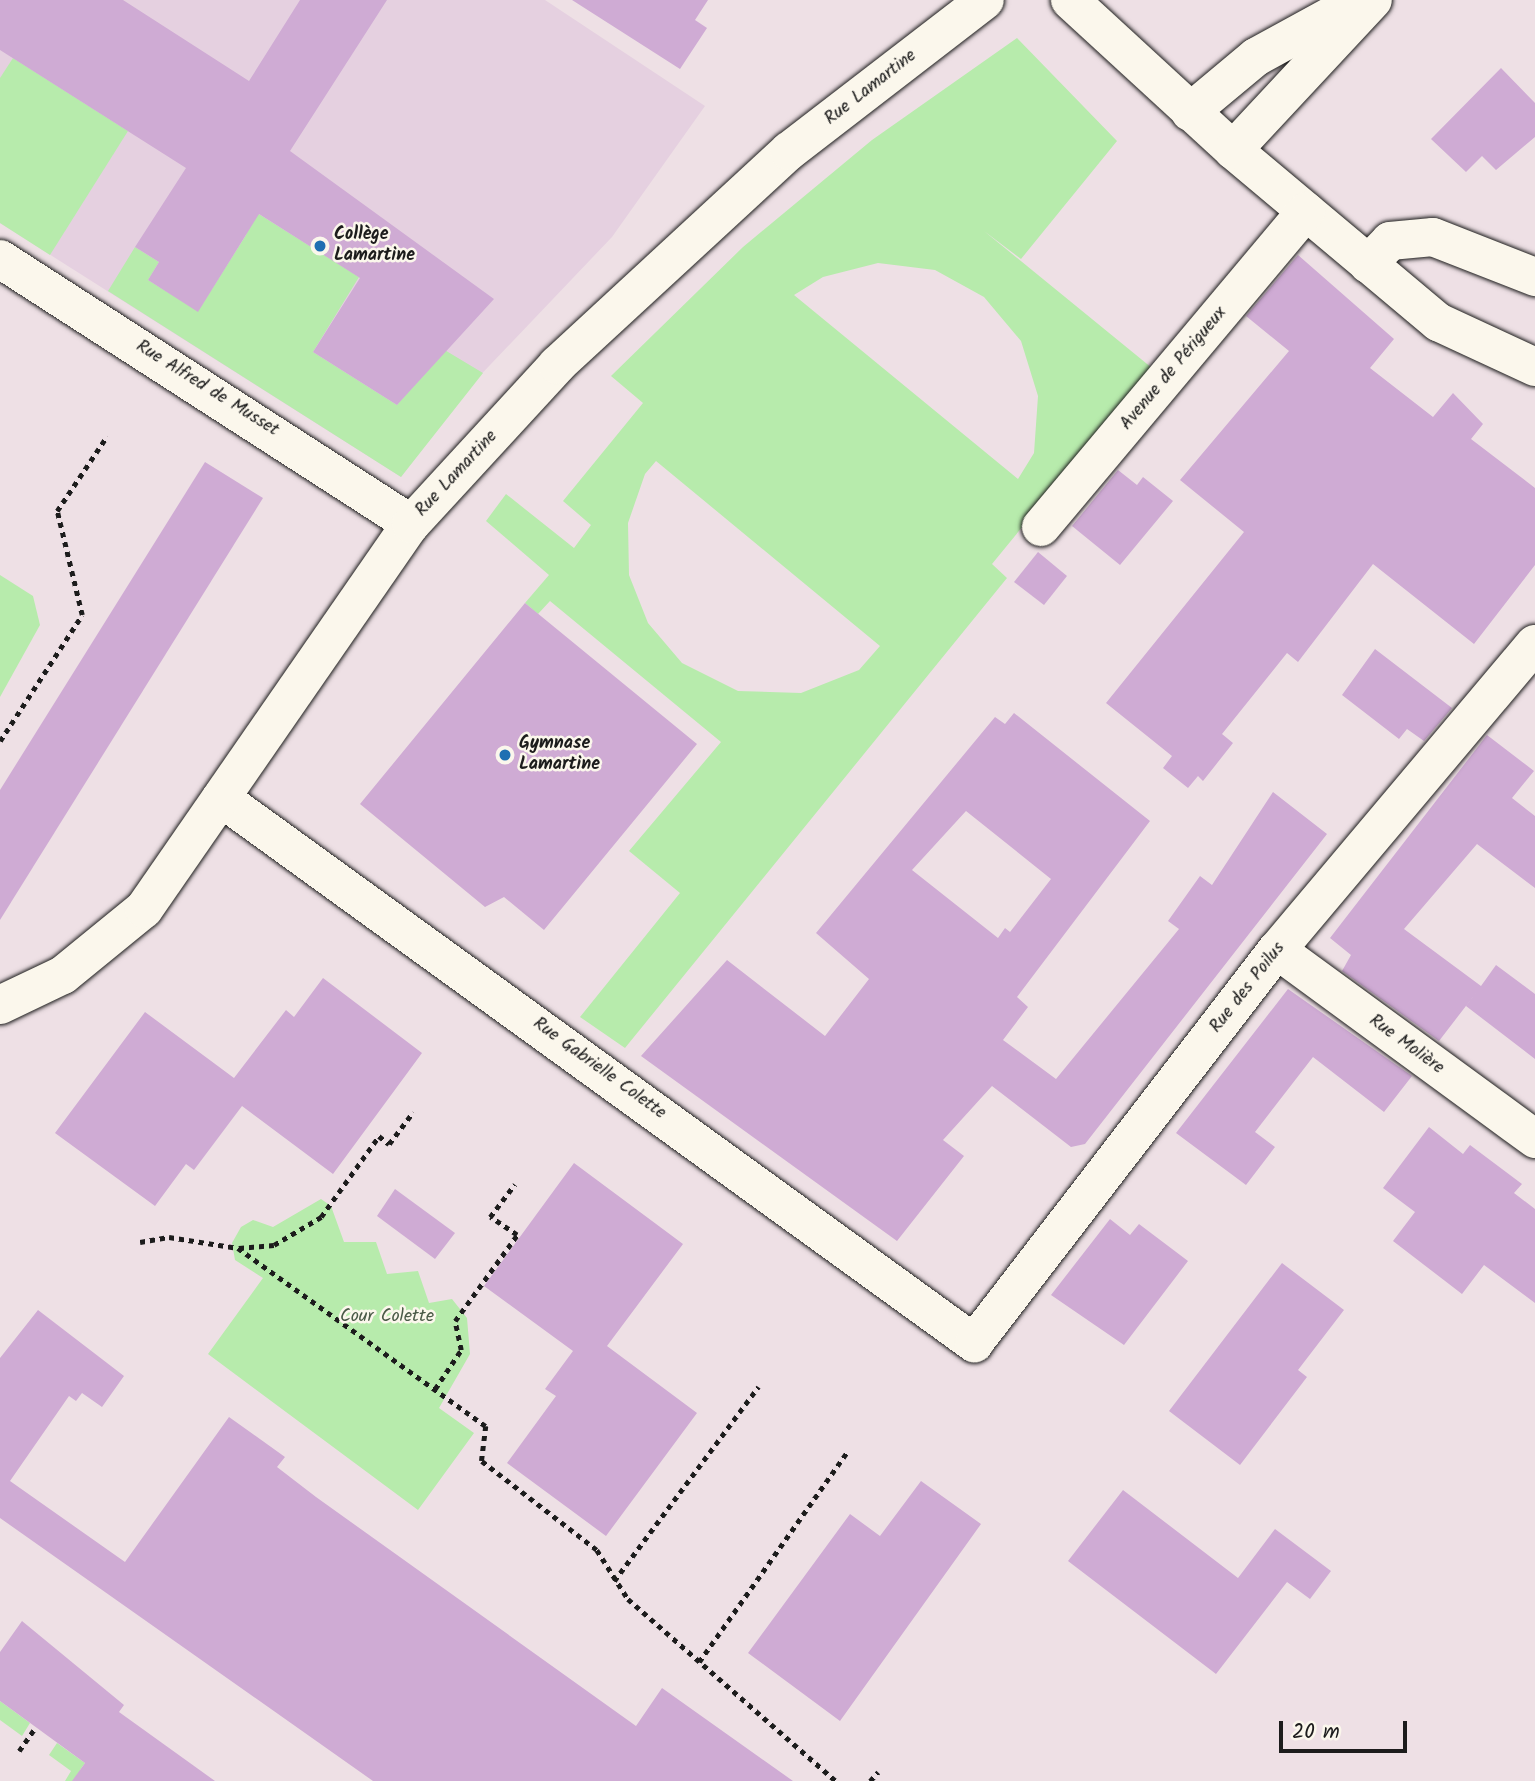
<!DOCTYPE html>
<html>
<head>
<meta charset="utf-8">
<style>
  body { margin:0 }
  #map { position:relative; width:1535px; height:1781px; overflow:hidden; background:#eee0e5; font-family:Kalam,sans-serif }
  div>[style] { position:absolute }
  .built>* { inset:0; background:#e5d0e0 }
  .green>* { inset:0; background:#b7ebac }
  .building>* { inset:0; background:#cfabd4 }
  .path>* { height:4.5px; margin-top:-2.25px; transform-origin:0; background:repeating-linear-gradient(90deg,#1c1c1c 0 5px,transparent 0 10px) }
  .roads { filter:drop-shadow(0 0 2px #1c1c1c) drop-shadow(0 0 2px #1c1c1c) }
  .minor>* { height:38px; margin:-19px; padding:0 19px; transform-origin:19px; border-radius:19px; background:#fbf7ec }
  .dots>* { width:19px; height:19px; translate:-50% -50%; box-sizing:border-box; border:4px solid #fbf7ec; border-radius:50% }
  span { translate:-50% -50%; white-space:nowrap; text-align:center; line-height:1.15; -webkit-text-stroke:5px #fbf7ec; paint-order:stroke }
  .street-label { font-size:18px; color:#1c1c1c }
  .poi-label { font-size:18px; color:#1c1c1c; font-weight:700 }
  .left { translate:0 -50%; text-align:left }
  .park-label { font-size:18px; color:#4a5a47 }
  .scale { position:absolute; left:1279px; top:1721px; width:128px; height:32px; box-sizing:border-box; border:4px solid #1c1c1c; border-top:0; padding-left:9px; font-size:21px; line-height:24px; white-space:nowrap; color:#1c1c1c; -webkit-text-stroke:5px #fbf7ec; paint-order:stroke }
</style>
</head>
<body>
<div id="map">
  <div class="built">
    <i style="clip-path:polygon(0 0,545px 0,705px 106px,612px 237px,471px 385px,401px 477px,0 223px)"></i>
  </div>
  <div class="green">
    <i style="clip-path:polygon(evenodd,1017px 38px,1117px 141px,1021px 259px,984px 231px,1152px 368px,992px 564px,1007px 578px,625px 1048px,580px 1017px,680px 893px,629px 851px,721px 742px,550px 601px,538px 614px,525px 603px,549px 575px,486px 521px,506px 494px,574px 548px,591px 525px,563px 501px,643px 403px,611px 376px,743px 247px,872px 140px,1017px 38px,878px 263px,935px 270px,984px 297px,1021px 341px,1038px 396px,1034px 453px,1018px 479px,794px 295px,823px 277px,878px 263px,1017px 38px,656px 461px,880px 646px,859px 670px,801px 693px,738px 691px,682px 663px,648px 623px,629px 575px,628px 523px,645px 474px,656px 461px)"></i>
    <i style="clip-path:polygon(13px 58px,128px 131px,50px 255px,0 223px,0 78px)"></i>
    <i style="clip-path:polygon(251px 209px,359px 277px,313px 352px,397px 405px,443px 349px,483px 373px,401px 477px,108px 291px,135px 247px,159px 262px,148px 280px,198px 311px,246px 235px)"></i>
    <i style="clip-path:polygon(0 575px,33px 596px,40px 625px,0 697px)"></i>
    <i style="clip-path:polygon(321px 1199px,331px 1206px,344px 1242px,376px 1242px,387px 1274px,418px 1271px,429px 1303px,452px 1299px,467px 1318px,470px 1354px,439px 1408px,474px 1433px,418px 1510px,208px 1354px,263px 1278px,235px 1260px,232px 1243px,241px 1227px,253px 1220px,273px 1227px)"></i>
    <i style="clip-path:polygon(0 1701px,30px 1723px,22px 1736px,0 1720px)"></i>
    <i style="clip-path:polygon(57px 1743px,85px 1763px,80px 1770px,95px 1781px,65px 1781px,71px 1771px,49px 1755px)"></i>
  </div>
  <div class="building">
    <i style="clip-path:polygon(0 0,123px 0,249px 81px,300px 0,387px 0,290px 151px,494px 299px,397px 405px,313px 352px,360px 278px,259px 214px,198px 312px,148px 280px,159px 262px,135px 247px,186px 168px,0 50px)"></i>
    <i style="clip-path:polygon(572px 0,708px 0,695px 20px,707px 28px,680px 69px)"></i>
    <i style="clip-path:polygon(1501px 68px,1535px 103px,1535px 137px,1496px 170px,1482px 156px,1466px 172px,1431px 139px)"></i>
    <i style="clip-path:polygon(1298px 255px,1394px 339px,1370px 368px,1433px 417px,1453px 393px,1483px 424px,1471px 439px,1535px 488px,1535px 565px,1474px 644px,1373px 564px,1298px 662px,1287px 653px,1222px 734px,1233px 743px,1203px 781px,1198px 776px,1188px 788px,1163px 768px,1172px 756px,1106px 703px,1244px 532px,1180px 480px,1289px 351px,1246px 316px)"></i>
    <i style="clip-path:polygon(205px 462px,263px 498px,0 920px,0 790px)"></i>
    <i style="clip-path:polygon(1118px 470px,1137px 485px,1143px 477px,1173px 501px,1120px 565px,1072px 526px)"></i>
    <i style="clip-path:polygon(1038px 552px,1067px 576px,1044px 605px,1014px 582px)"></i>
    <i style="clip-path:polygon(525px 603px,697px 744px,544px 930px,504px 897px,485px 907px,360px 804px)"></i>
    <i style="clip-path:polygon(1375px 649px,1452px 708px,1424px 741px,1407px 729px,1399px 739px,1342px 695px)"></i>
    <i style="clip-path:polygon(evenodd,1014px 713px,1150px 821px,1017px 997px,1028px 1007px,1003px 1040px,1056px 1079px,1179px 929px,1168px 921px,1200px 876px,1212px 885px,1273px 792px,1327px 834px,1085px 1144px,1071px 1147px,992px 1086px,943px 1140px,964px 1156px,897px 1241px,641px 1056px,727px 960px,825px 1036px,869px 979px,816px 933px,995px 717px,1005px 724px,1014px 713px,966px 811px,1051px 879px,1010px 932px,1005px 928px,998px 938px,912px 870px,966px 811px)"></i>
    <i style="clip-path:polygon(1487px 735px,1534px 771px,1512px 798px,1535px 816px,1535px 888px,1477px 844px,1404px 929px,1481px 986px,1496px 965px,1535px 994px,1535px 1059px,1466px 1006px,1479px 989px,1439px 1041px,1342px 971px,1351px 955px,1330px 938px)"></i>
    <i style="clip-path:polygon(323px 978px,422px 1053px,333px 1174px,242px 1106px,194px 1170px,186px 1164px,155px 1206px,55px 1133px,145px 1012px,234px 1078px,286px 1010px,294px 1017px)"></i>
    <i style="clip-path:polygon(1288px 989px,1412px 1076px,1384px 1112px,1313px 1057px,1255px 1132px,1275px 1147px,1246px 1185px,1176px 1133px)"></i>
    <i style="clip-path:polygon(1429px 1127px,1463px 1154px,1470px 1145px,1522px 1184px,1514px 1193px,1535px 1209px,1535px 1303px,1484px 1265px,1462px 1294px,1393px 1241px,1415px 1212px,1383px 1188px)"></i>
    <i style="clip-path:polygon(574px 1163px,683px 1244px,607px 1346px,697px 1413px,606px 1536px,507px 1463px,556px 1396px,545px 1389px,573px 1351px,484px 1286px)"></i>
    <i style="clip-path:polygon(395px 1189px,455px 1233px,435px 1259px,377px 1216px)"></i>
    <i style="clip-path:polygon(1110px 1219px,1130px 1235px,1139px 1224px,1188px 1261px,1124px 1345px,1051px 1295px)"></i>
    <i style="clip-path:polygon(1282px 1263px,1344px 1310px,1298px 1370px,1307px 1377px,1240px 1465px,1169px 1411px)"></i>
    <i style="clip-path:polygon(38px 1310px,124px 1376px,102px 1407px,82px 1393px,76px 1401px,69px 1396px,10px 1481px,125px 1562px,229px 1417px,285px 1457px,277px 1467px,316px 1497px,636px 1726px,662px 1688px,793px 1781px,373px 1781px,0 1518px,0 1358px)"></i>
    <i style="clip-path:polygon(921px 1481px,981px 1524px,840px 1721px,748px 1653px,850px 1514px,880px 1536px)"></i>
    <i style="clip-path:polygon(1123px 1490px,1238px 1578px,1275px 1529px,1331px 1571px,1310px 1599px,1287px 1582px,1216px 1674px,1068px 1561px)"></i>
    <i style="clip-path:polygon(22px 1621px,124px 1705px,119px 1712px,215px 1781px,72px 1781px,85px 1763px,0 1701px,0 1652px)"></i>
  </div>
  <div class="path">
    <i style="left:0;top:741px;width:150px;rotate:-56.9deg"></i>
    <i style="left:82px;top:615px;width:107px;rotate:-103.5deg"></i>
    <i style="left:57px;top:511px;width:90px;rotate:-56.3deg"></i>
    <i style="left:140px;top:1242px;width:29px;rotate:-10deg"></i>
    <i style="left:169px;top:1237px;width:70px;rotate:9.1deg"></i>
    <i style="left:238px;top:1248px;width:305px;rotate:35.7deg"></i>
    <i style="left:486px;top:1426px;width:35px;rotate:97deg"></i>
    <i style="left:482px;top:1461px;width:145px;rotate:37.7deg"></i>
    <i style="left:597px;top:1550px;width:58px;rotate:57.7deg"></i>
    <i style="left:628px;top:1599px;width:276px;rotate:41.2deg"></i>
    <i style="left:239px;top:1248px;width:35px;rotate:-5deg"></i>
    <i style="left:274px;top:1245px;width:55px;rotate:-30.8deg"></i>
    <i style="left:321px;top:1217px;width:100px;rotate:-54.4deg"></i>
    <i style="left:379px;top:1136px;width:13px;rotate:39deg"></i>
    <i style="left:389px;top:1144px;width:40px;rotate:-53deg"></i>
    <i style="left:435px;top:1389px;width:47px;rotate:-56.3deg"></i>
    <i style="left:461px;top:1350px;width:30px;rotate:-102deg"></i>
    <i style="left:455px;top:1321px;width:106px;rotate:-54.2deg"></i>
    <i style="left:517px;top:1235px;width:32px;rotate:-146deg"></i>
    <i style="left:490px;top:1217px;width:41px;rotate:-52.9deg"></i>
    <i style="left:614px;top:1581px;width:242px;rotate:-53.4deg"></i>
    <i style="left:699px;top:1662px;width:257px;rotate:-54.8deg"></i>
    <i style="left:19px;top:1751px;width:29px;rotate:-55deg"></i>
    <i style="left:870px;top:1781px;width:12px;rotate:-48deg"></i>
  </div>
  <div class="roads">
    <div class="minor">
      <i style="left:1070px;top:0;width:222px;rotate:42.6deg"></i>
      <i style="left:1233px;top:150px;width:268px;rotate:40deg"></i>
      <i style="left:1438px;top:322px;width:107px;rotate:24.9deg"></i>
      <i style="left:1190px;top:112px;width:86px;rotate:-39.8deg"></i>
      <i style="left:1256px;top:57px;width:111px;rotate:-28.7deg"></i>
      <i style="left:1233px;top:150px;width:205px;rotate:-47deg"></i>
      <i style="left:0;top:259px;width:489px;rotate:32.8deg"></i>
      <i style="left:1368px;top:264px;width:32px;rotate:-46deg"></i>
      <i style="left:1390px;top:241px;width:43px;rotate:-5.3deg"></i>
      <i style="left:1433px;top:237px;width:110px;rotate:21.4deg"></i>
      <i style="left:1041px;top:527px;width:412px;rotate:-50deg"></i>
      <i style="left:221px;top:798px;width:930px;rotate:35.9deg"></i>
      <i style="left:974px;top:1343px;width:496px;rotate:-52.4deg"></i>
      <i style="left:1277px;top:950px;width:400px;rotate:-49.9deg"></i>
      <i style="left:1277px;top:950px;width:320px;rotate:36.2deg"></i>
      <i style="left:0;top:1005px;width:70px;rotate:-25.5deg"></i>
      <i style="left:63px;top:975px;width:104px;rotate:-39.2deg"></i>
      <i style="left:144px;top:909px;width:469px;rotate:-55.3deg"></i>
      <i style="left:411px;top:524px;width:216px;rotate:-47.4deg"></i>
      <i style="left:557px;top:365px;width:316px;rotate:-42.7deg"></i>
      <i style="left:789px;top:151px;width:247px;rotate:-37.6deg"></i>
    </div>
  </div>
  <div class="dots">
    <i style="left:320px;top:246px;background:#1f6fb2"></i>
    <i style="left:505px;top:755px;background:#1f6fb2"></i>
  </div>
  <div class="street-label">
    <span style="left:871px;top:88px;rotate:-38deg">Rue Lamartine</span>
    <span style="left:1174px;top:369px;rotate:-50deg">Avenue de Périgueux</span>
    <span style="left:207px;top:389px;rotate:32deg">Rue Alfred de Musset</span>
    <span style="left:457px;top:474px;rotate:-47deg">Rue Lamartine</span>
    <span style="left:1248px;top:988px;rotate:-52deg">Rue des Poilus</span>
    <span style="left:1406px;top:1045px;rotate:36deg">Rue Molière</span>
    <span style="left:599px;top:1069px;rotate:36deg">Rue Gabrielle Colette</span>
  </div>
  <div class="poi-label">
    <span class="left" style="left:334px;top:246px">Collège<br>Lamartine</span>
    <span class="left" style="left:519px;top:755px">Gymnase<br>Lamartine</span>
  </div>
  <div class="park-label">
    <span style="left:387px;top:1317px">Cour Colette</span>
  </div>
  <div class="scale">20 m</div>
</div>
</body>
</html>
